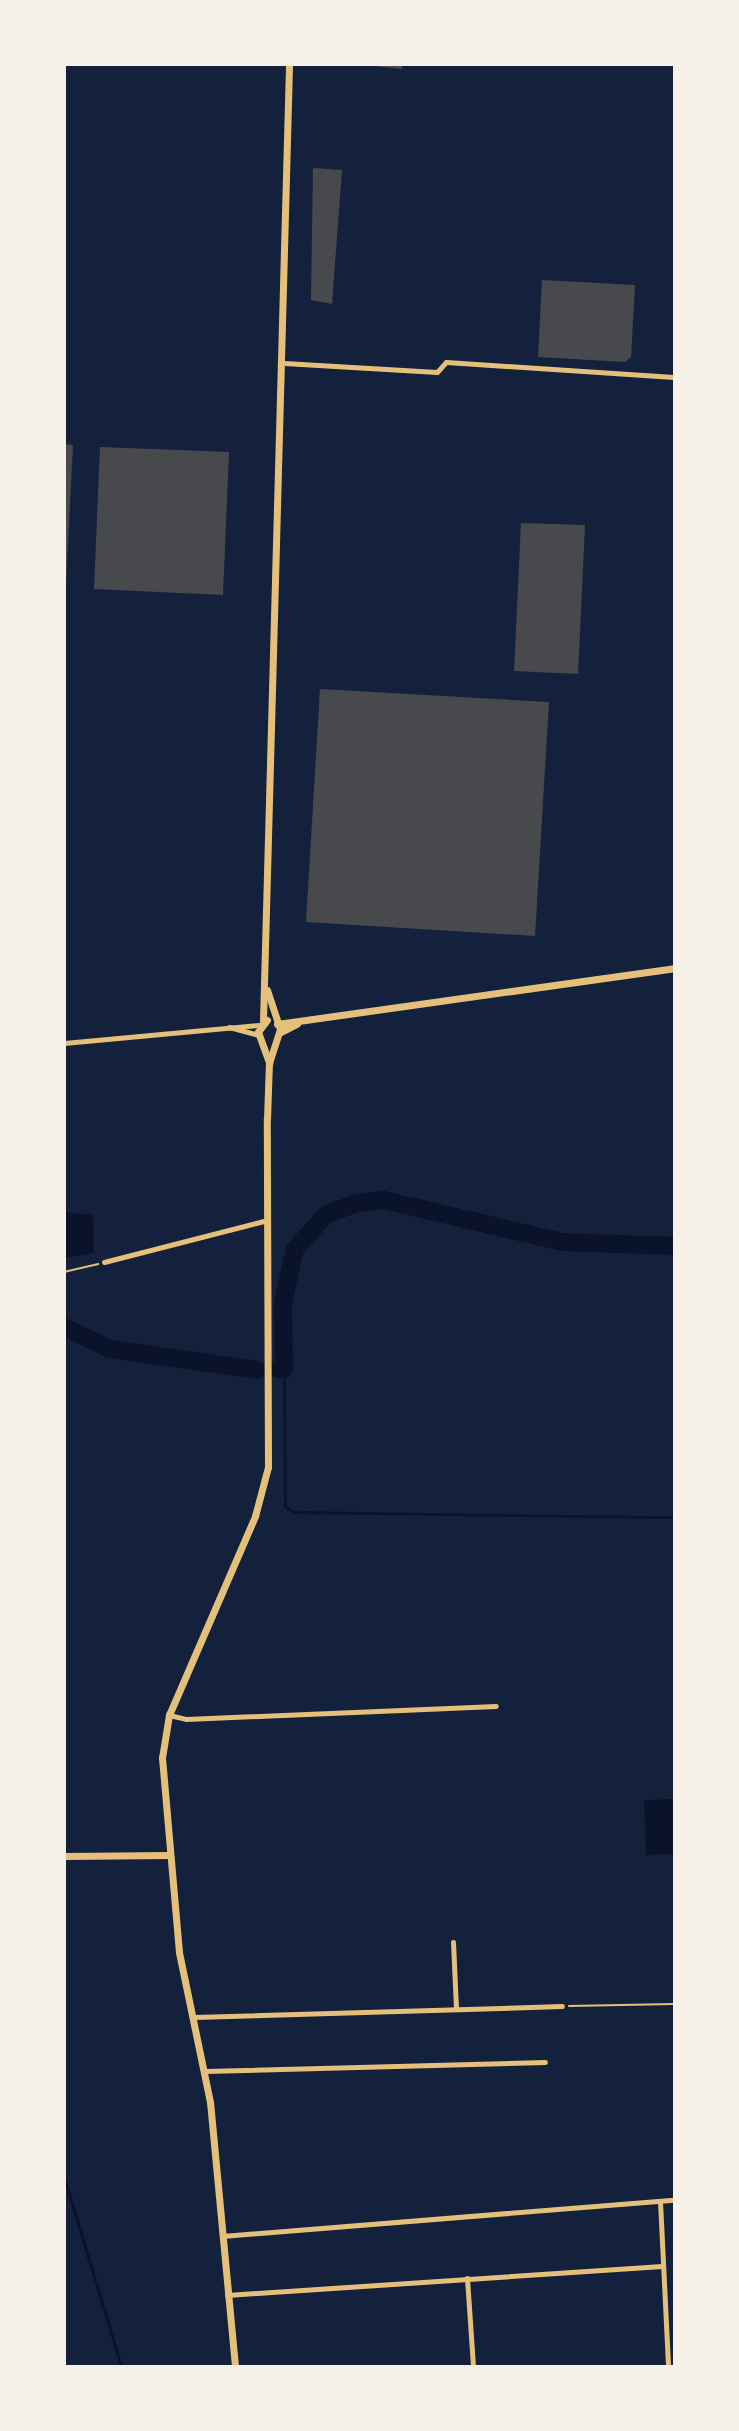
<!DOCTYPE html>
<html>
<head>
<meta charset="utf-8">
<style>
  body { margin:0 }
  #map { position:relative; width:739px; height:2431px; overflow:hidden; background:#14213d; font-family:Spectral,serif }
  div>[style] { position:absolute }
  .water>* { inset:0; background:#0b132b }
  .stream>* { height:3px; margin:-1.5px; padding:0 1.5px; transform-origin:1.5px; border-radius:1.5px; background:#0b132b }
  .river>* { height:18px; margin:-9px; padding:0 9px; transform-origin:9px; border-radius:9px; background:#0b132b }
  .building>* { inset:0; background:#48494c }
  .path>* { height:1.5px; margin:-0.75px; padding:0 0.75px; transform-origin:0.75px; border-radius:0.75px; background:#e5c07b }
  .minor>* { height:5px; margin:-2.5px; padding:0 2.5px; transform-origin:2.5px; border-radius:2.5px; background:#e5c07b }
  .tertiary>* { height:7px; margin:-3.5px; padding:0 3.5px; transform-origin:3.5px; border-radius:3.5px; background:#e5c07b }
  span { translate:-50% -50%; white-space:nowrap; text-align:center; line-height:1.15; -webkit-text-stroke:5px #f6f1e7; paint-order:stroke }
  .frame { position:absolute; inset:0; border:66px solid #f6f1e7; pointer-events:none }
</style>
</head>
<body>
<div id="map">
  <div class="water">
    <i style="clip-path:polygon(65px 1212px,93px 1215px,94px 1253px,65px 1258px)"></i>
    <i style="clip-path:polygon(674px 1799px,674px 1854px,646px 1855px,644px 1800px)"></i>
  </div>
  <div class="stream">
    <i style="left:284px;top:1369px;width:137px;rotate:89.6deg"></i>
    <i style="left:285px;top:1506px;width:10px;rotate:37deg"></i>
    <i style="left:293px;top:1512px;width:381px;rotate:0.8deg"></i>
    <i style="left:64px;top:2177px;width:197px;rotate:73.2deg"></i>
  </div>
  <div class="river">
    <i style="left:64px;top:1327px;width:51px;rotate:25.6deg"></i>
    <i style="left:110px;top:1349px;width:148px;rotate:8.1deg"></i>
    <i style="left:278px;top:1369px;width:6px"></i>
    <i style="left:284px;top:1369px;width:66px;rotate:-90.9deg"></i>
    <i style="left:283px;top:1303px;width:55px;rotate:-77.5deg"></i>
    <i style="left:295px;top:1249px;width:47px;rotate:-47.6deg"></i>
    <i style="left:327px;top:1214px;width:33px;rotate:-20deg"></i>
    <i style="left:358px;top:1203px;width:26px;rotate:-7deg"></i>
    <i style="left:384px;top:1200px;width:183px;rotate:13.3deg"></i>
    <i style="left:562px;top:1242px;width:112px;rotate:2deg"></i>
  </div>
  <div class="building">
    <i style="clip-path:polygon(355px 64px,402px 64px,402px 69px)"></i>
    <i style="clip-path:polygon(313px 168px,342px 170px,332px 304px,311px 300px)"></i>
    <i style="clip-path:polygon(542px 280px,635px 285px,631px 357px,625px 362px,538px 357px)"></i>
    <i style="clip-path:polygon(64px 444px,73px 445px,66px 583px,64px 583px)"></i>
    <i style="clip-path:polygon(100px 447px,229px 452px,223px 595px,94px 589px)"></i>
    <i style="clip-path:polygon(521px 523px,585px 525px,578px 674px,514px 671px)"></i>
    <i style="clip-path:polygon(320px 689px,549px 702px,535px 936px,306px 922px)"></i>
  </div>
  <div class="path">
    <i style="left:64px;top:1272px;width:35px;rotate:-13deg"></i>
    <i style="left:569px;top:2006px;width:105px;rotate:-1.1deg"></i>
  </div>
  <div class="minor">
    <i style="left:284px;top:363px;width:153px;rotate:3.4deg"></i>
    <i style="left:437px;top:372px;width:13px;rotate:-48deg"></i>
    <i style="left:446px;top:362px;width:228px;rotate:3.8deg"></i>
    <i style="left:229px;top:1027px;width:31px;rotate:15deg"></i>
    <i style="left:64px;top:1043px;width:196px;rotate:-5.3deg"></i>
    <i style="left:104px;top:1262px;width:169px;rotate:-14.4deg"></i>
    <i style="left:169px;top:1715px;width:17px;rotate:13deg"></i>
    <i style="left:186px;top:1719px;width:310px;rotate:-2.4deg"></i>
    <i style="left:453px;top:1942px;width:66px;rotate:87.4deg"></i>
    <i style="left:194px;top:2017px;width:368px;rotate:-1.7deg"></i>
    <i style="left:205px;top:2071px;width:340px;rotate:-1.5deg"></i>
    <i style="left:660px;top:2201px;width:165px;rotate:87.2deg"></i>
    <i style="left:222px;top:2236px;width:453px;rotate:-4.6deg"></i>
    <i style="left:467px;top:2278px;width:88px;rotate:86.1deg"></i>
    <i style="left:227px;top:2295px;width:436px;rotate:-3.8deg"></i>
  </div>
  <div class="tertiary">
    <i style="left:267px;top:1020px;width:15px;rotate:127deg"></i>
    <i style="left:258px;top:1032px;width:33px;rotate:70deg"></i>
    <i style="left:263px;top:1021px;width:957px;rotate:-88.44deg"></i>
    <i style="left:277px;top:1024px;width:401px;rotate:-8deg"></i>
    <i style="left:279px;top:1033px;width:20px;rotate:-27deg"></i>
    <i style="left:64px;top:1856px;width:105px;rotate:-0.5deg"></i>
    <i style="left:235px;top:2366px;width:265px;rotate:-95.4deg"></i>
    <i style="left:210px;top:2102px;width:153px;rotate:-101.7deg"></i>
    <i style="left:179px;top:1952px;width:195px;rotate:-95deg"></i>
    <i style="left:162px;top:1758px;width:44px;rotate:-80.8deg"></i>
    <i style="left:169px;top:1715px;width:217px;rotate:-66.6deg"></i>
    <i style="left:255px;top:1516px;width:51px;rotate:-75.1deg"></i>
    <i style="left:268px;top:1467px;width:348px;rotate:-90.2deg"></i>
    <i style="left:267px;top:1119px;width:56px;rotate:-88deg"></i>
    <i style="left:269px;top:1063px;width:36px;rotate:-72deg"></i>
    <i style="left:280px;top:1029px;width:41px;rotate:-108.4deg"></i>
  </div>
  <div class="frame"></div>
</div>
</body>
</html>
